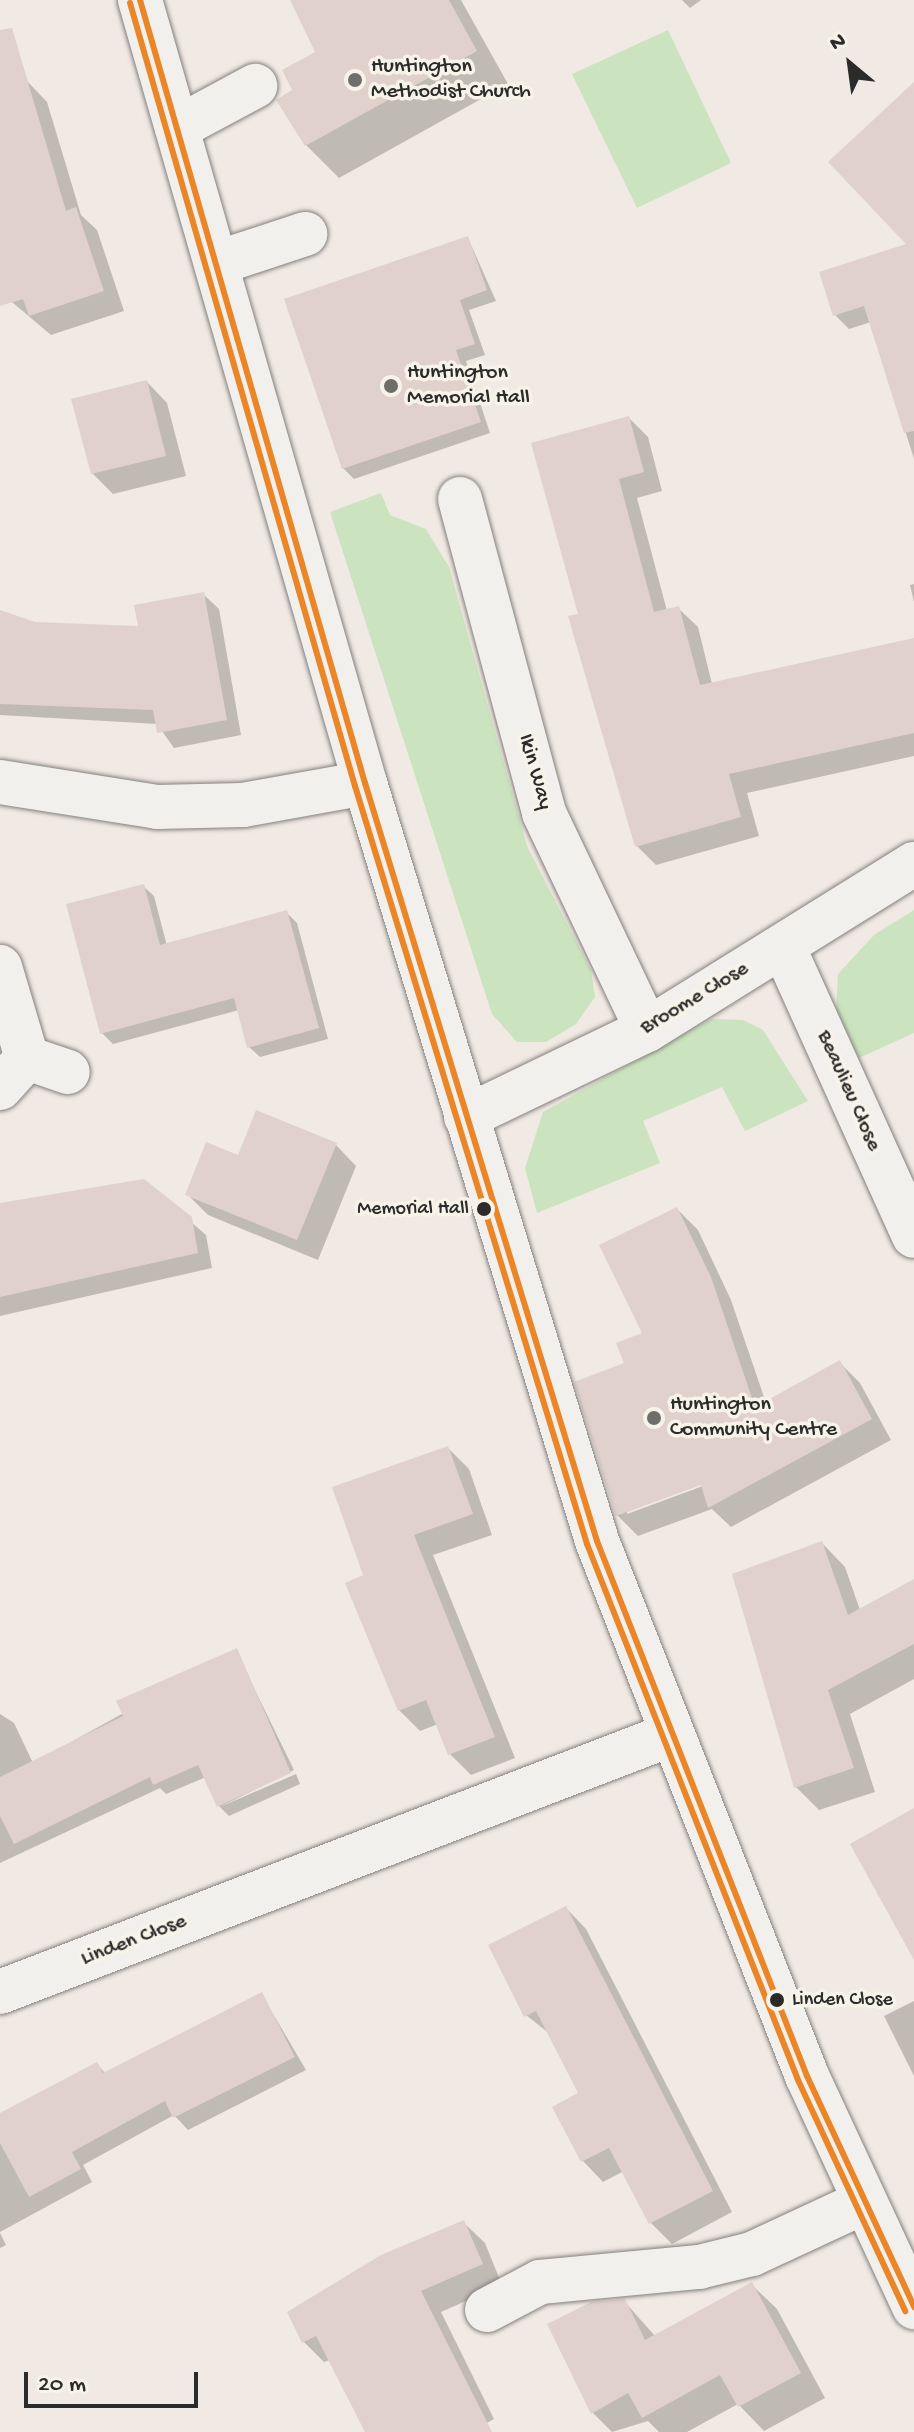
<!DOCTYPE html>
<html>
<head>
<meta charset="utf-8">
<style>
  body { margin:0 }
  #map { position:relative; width:914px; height:2432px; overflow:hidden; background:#f1e9e3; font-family:"Gochi Hand",sans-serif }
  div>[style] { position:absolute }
  .green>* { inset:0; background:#cbe4bf }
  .shadow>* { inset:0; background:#0003 }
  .building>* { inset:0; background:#e0d1cd }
  .roads { filter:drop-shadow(0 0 2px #84807e) drop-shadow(0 0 2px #84807e) }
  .minor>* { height:44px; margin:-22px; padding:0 22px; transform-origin:22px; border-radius:22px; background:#f2f0ec }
  .bus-1>* { height:6px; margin:-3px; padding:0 3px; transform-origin:3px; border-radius:3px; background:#ea8627 }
  .bus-2>* { height:6px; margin:-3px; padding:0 3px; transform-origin:3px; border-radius:3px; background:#ea8627 }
  .dots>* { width:22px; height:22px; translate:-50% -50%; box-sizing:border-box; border:4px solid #f7f3e8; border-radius:50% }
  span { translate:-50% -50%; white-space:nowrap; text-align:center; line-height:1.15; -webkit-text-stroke:7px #f7f3e8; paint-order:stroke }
  .bus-label { font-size:20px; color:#2b2b2b }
  .right { translate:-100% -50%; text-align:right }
  .left { translate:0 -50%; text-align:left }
  .poi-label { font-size:22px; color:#2b2b2b }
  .street-label { font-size:22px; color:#2b2b2b }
  .north { position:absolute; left:810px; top:24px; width:80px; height:80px; -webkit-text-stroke:6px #f7f3e8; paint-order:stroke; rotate:331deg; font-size:22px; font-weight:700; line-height:32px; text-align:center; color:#2b2b2b }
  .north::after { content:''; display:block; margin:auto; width:28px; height:36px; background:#2b2b2b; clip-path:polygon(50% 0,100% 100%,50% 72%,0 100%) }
  .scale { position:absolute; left:24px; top:2372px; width:174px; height:36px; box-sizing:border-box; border:4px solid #2b2b2b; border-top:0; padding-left:10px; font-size:24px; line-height:28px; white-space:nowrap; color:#2b2b2b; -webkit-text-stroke:6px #f7f3e8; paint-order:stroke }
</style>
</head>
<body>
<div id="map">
  <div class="green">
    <i style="clip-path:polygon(668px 30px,731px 163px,637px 208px,572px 74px)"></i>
    <i style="clip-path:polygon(381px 493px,390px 515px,426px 529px,449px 567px,527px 846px,591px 970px,595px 997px,576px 1024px,546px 1042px,517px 1042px,492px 1014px,330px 512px)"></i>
    <i style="clip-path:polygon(914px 910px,914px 1033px,859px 1058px,836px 1010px,838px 974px,874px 935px)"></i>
    <i style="clip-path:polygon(711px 1019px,743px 1020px,763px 1030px,808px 1101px,745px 1131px,722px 1087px,643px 1121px,660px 1163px,537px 1213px,525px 1168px,543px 1112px)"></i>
  </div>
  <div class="shadow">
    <i style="clip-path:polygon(319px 0,461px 0,508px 84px,339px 178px,306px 145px,295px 91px,317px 53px)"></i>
    <i style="clip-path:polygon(682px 0,701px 0,690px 8px)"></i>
    <i style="clip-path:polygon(27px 81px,47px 102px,81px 215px,97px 230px,124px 311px,51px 335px,12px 302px,0 263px,0 89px)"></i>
    <i style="clip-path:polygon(914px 84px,914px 459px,871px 322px,849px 329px,835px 315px,910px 245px)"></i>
    <i style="clip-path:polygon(468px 238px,496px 301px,469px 310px,485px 355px,466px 361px,490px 433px,354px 479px,343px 468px)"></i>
    <i style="clip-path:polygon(147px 382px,167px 403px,186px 476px,113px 494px,92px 473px)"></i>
    <i style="clip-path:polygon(629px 418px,648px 437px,662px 491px,637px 498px,667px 611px,678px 608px,698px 627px,712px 684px,914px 655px,914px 756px,747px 793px,759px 836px,656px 865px,637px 846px,580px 615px)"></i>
    <i style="clip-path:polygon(914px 584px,914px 602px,910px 585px)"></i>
    <i style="clip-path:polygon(203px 594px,219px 609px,241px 735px,174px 748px,157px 724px,0 715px,0 612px,35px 624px,140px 628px)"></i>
    <i style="clip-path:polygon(143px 886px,154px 896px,167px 946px,287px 913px,297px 923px,328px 1039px,260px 1057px,249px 1047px,239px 1010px,113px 1044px,102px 1033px)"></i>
    <i style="clip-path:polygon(336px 1145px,356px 1166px,318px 1260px,208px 1215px,188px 1195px,239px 1158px)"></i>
    <i style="clip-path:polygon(144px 1181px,206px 1235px,212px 1268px,0 1316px,0 1205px)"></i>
    <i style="clip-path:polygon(evenodd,677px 1209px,698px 1230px,731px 1300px,766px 1403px,839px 1362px,860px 1383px,891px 1440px,731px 1527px,712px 1509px,638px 1536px,617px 1515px,626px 1364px,645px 1334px,677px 1209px,709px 1480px,711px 1483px,627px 1514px,627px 1510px,709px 1480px)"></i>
    <i style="clip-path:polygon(448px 1448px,469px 1469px,492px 1535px,433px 1555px,515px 1758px,471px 1775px,450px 1754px,438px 1724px,420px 1731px,399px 1710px,366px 1577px)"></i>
    <i style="clip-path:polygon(822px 1543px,845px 1567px,860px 1610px,914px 1582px,914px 1679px,850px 1714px,875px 1792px,819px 1810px,796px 1787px)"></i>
    <i style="clip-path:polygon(236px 1651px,294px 1770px,220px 1807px,296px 1774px,300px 1784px,229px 1816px,219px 1806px,206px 1777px,166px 1794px,160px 1788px,0 1863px,0 1714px,14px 1723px,33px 1763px)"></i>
    <i style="clip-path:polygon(566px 1908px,586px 1929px,732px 2212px,672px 2244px,651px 2223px,624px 2171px,603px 2182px,583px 2161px,554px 2107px,581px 2094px,550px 2034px,526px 2015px)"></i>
    <i style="clip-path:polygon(262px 1995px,306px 2070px,188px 2130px,174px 2115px,83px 2165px,92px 2182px,0 2232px,0 2116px,97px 2064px,106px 2074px)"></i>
    <i style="clip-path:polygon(914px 2001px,914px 2076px,884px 2016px)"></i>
    <i style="clip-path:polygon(464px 2223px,485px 2243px,502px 2285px,441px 2312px,494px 2419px,470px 2432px,367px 2432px,330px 2360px,324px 2362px,303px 2341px)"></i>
    <i style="clip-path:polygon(0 2233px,6px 2245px,0 2248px)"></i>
    <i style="clip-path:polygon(751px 2284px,777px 2309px,825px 2398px,764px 2431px,738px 2404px,687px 2432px,659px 2432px,648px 2421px,612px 2432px,592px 2412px,624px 2301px,655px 2336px)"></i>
  </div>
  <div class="building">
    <i style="clip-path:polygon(290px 0,449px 0,477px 51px,305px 146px,276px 100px,292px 90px,282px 70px,315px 52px)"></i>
    <i style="clip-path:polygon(12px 28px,66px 211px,76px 207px,104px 291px,29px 316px,23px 299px,0 306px,0 30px)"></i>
    <i style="clip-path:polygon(914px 82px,914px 431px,904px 433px,864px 306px,833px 316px,819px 272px,906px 244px,828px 162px)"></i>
    <i style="clip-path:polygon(468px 236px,487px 290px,460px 300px,475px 344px,456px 350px,481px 422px,342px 469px,284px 299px)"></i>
    <i style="clip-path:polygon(147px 380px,166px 456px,91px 474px,71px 399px)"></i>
    <i style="clip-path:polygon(629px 416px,644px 472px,619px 479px,654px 612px,679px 606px,700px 685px,914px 638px,914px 733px,729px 774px,741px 817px,635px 847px,568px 616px,578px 614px,531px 443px)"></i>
    <i style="clip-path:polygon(204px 592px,227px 720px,157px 733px,153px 710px,0 704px,0 610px,35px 622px,138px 626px,134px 605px)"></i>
    <i style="clip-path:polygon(144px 884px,160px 945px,287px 910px,319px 1028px,247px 1048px,234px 998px,100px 1034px,66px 904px)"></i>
    <i style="clip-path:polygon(256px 1110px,337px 1143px,297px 1240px,185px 1195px,206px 1142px,238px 1155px)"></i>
    <i style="clip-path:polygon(144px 1179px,192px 1217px,198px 1253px,0 1297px,0 1203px)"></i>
    <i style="clip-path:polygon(677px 1207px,711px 1277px,755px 1407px,840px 1360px,872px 1419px,708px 1508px,701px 1485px,616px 1516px,574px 1382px,624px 1363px,616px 1343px,642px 1333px,599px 1245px)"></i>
    <i style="clip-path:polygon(448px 1446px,473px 1514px,414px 1535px,495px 1737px,448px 1755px,426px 1700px,398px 1711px,345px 1583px,363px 1575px,332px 1487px)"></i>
    <i style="clip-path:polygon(822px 1541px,848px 1615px,914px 1579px,914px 1644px,828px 1690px,854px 1768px,794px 1788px,732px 1574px)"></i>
    <i style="clip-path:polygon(237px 1648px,291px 1773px,217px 1807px,198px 1765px,153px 1785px,150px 1777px,14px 1844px,0 1816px,0 1777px,123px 1716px,116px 1701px)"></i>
    <i style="clip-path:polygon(914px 1808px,914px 1960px,850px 1844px)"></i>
    <i style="clip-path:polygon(566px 1906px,713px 2191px,649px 2224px,609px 2148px,581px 2162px,552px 2107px,578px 2093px,536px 2011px,524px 2017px,488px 1945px)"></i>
    <i style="clip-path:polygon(262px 1992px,295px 2057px,173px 2118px,165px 2101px,72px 2152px,81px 2169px,29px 2197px,0 2143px,0 2113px,97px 2062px,103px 2073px)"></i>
    <i style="clip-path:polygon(464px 2220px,483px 2264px,421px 2291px,492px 2432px,365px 2432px,316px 2336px,302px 2343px,287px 2312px,381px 2255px)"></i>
    <i style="clip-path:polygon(752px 2282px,801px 2373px,738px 2407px,720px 2375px,642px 2418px,628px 2393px,591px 2414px,547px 2324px,591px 2302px,625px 2299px,645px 2340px)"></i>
  </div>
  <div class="roads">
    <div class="minor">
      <i style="left:140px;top:0;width:815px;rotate:73.97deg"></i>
      <i style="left:365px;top:783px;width:793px;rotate:72.98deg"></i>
      <i style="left:597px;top:1541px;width:575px;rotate:68.57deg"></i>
      <i style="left:807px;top:2076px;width:255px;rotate:65.1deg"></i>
      <i style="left:177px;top:128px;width:89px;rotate:-28.3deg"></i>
      <i style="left:217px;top:263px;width:93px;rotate:-18.2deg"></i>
      <i style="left:460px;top:499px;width:325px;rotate:75deg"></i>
      <i style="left:544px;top:813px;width:240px;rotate:64.6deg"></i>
      <i style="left:0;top:782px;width:159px;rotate:9deg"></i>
      <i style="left:157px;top:807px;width:86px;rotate:-1.3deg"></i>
      <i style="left:243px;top:805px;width:124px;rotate:-10.2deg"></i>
      <i style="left:783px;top:946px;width:318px;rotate:65.7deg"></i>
      <i style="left:0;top:967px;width:95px;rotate:73.5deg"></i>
      <i style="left:0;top:1088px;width:40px;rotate:-48deg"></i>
      <i style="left:27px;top:1058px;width:43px;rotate:18.9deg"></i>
      <i style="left:466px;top:1117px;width:201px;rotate:-25.7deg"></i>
      <i style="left:647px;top:1030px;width:314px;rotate:-31.9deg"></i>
      <i style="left:0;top:1992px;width:720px;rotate:-21deg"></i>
      <i style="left:487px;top:2310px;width:60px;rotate:-27.8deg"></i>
      <i style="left:540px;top:2282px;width:160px;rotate:-5.4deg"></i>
      <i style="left:699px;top:2267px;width:55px;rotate:-13.8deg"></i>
      <i style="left:752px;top:2254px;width:121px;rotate:-24.9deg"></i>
    </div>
  </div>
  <div class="bus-1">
    <i style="left:140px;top:0;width:815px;rotate:73.97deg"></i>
    <i style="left:365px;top:783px;width:793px;rotate:72.98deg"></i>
    <i style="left:597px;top:1541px;width:575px;rotate:68.57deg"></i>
    <i style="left:807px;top:2076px;width:255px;rotate:65.1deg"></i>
  </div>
  <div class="bus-2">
    <i style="left:130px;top:3px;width:815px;rotate:73.97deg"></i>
    <i style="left:355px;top:786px;width:793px;rotate:72.98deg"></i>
    <i style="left:587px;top:1544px;width:576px;rotate:68.51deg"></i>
    <i style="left:798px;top:2080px;width:255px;rotate:65.1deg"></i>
  </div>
  <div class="dots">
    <i style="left:355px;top:80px;background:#706e6b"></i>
    <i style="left:391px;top:386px;background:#706e6b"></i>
    <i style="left:484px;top:1209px;background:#2b2b2b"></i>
    <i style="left:654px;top:1418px;background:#706e6b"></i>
    <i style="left:777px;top:2000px;background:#2b2b2b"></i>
  </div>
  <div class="bus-label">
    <span class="right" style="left:469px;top:1209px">Memorial Hall</span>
    <span class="left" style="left:792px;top:2000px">Linden Close</span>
  </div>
  <div class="poi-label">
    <span class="left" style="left:371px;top:80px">Huntington<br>Methodist Church</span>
    <span class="left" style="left:407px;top:386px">Huntington<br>Memorial Hall</span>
    <span class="left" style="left:670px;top:1418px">Huntington<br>Community Centre</span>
  </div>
  <div class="street-label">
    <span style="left:534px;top:772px;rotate:74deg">Ikin Way</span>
    <span style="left:695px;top:999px;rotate:-31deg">Broome Close</span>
    <span style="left:848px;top:1091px;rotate:66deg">Beaulieu Close</span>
    <span style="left:134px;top:1941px;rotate:-21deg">Linden Close</span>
  </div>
  <div class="north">N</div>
  <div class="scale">20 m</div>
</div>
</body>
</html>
